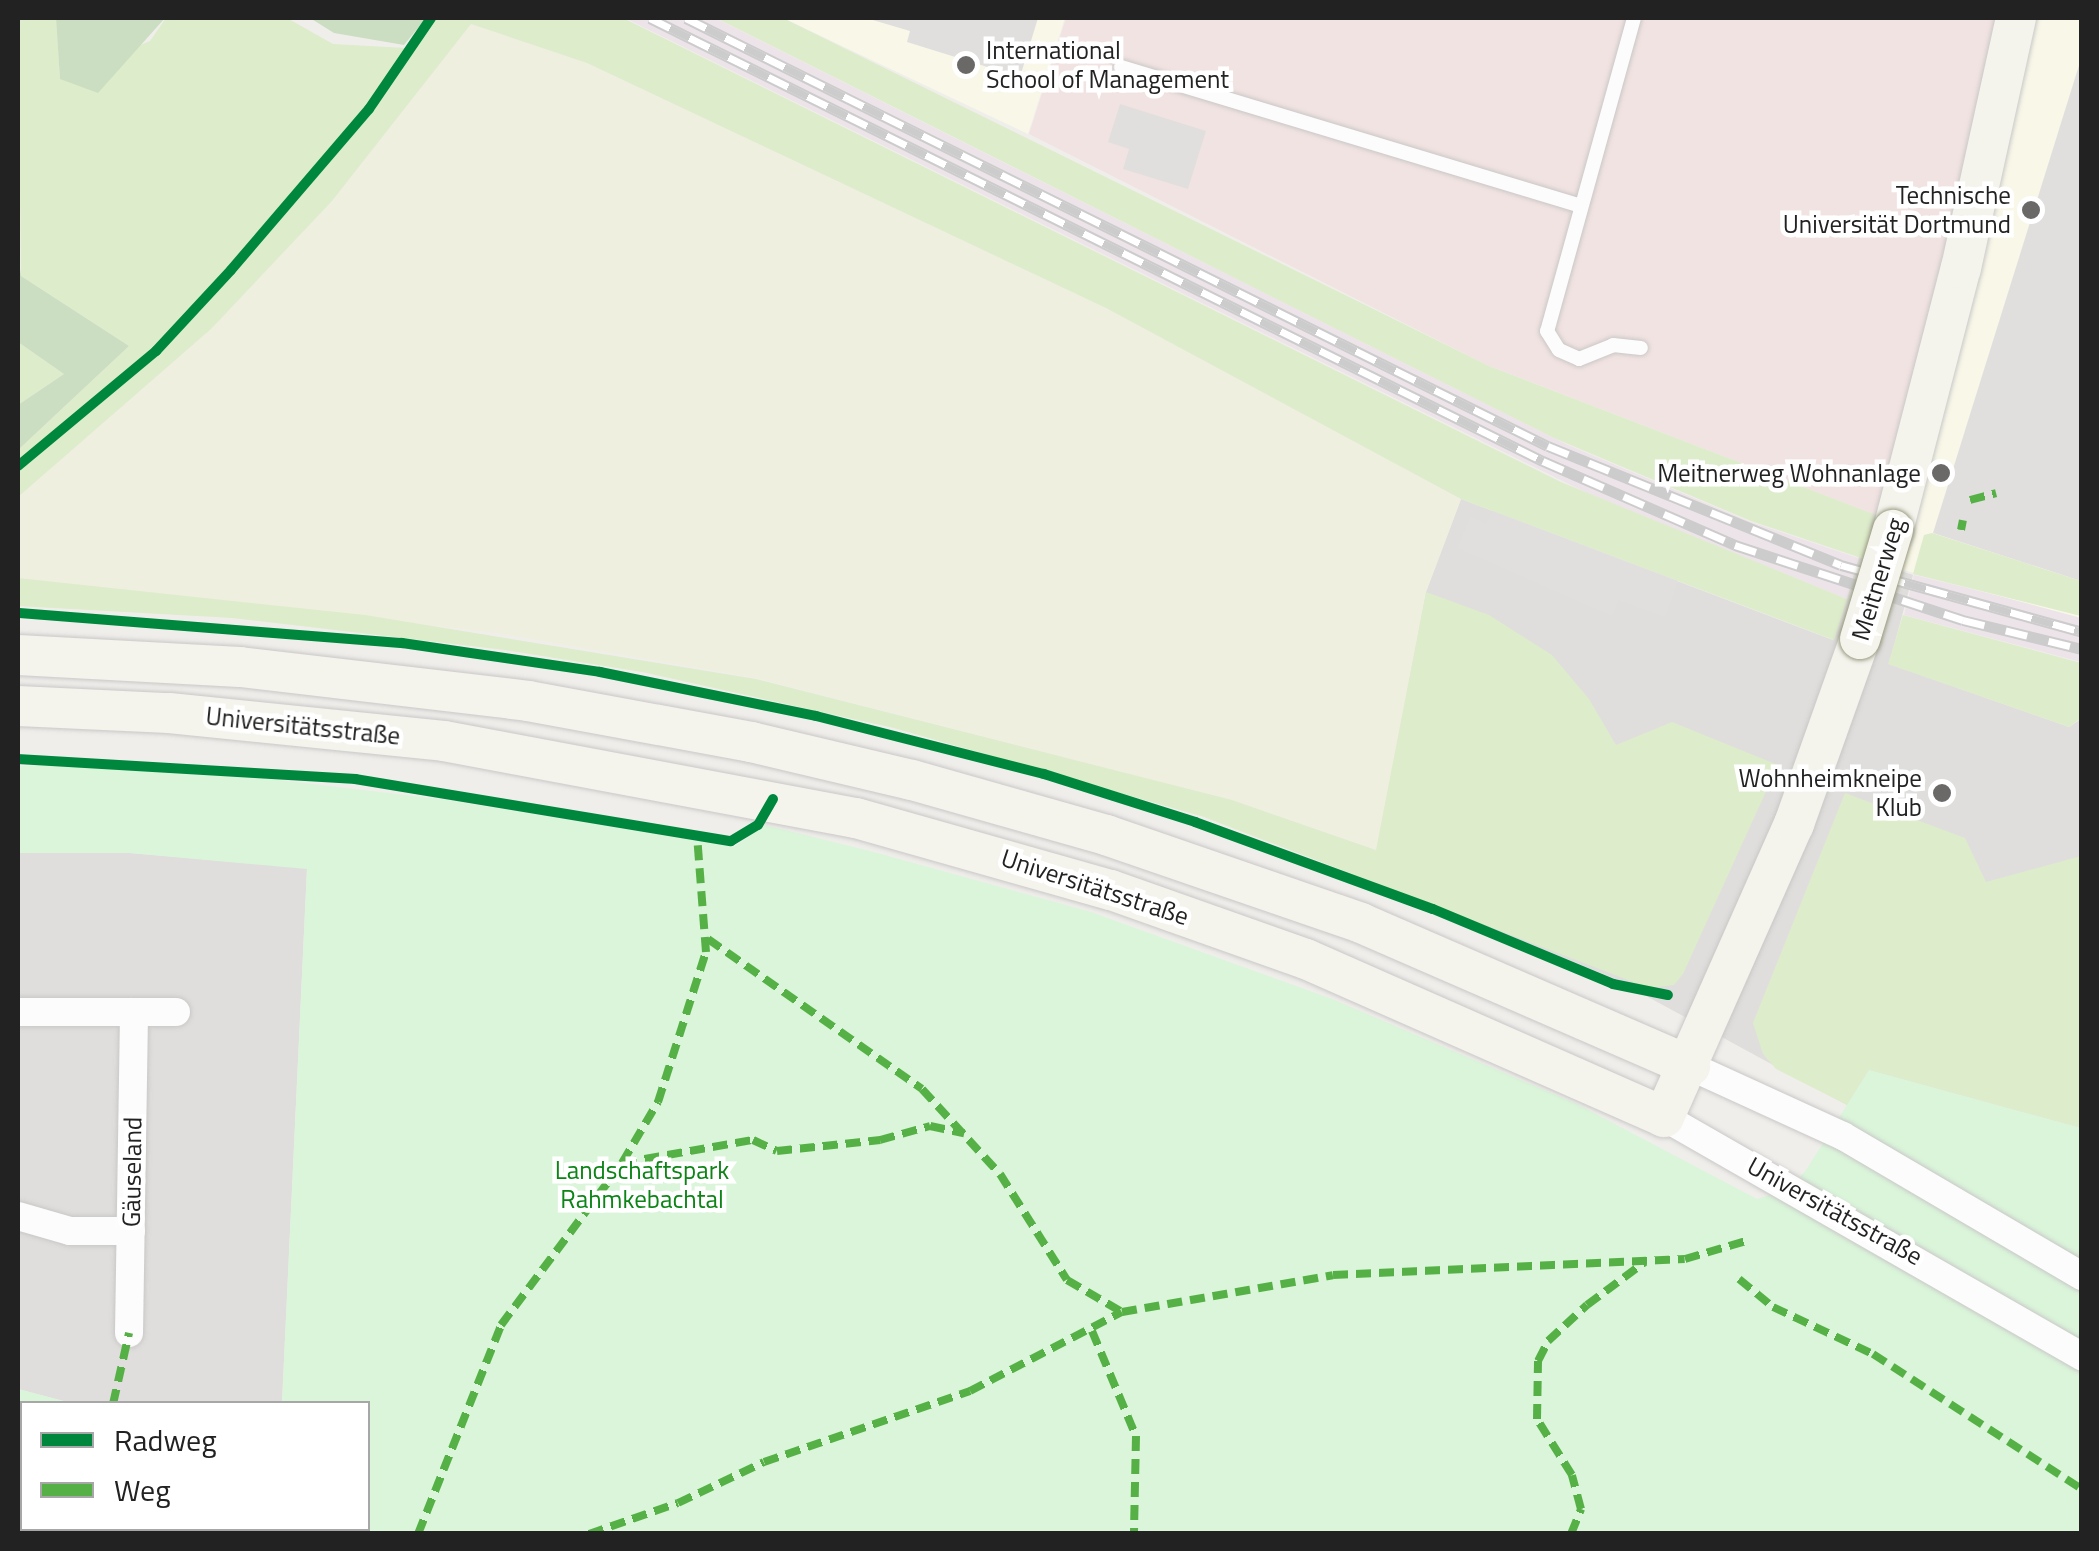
<!DOCTYPE html>
<html>
<head>
<meta charset="utf-8">
<style>
  body { margin:0 }
  #map { position:relative; width:2099px; height:1551px; overflow:hidden; background:#f0eeeb; font-family:"Titillium Web",sans-serif }
  div>[style] { position:absolute }
  .residential>* { inset:0; background:#dfdedc }
  .commercial>* { inset:0; background:#f1e3e1 }
  .industrial>* { inset:0; background:#ede4e9 }
  .education>* { inset:0; background:#f8f7e8 }
  .farmland>* { inset:0; background:#efefdf }
  .grass>* { inset:0; background:#ddeccb }
  .forest>* { inset:0; background:#cbdec1 }
  .park>* { inset:0; background:#daf5da }
  .parking>* { inset:0; background:#e0dfde }
  .roads { filter:drop-shadow(0 0 2px #c9c8c7) drop-shadow(0 0 2px #c9c8c7) }
  .lane>* { height:14px; margin:-7px; padding:0 7px; transform-origin:7px; border-radius:7px; background:#fdfcfc }
  .street>* { height:28px; margin:-14px; padding:0 14px; transform-origin:14px; border-radius:14px; background:#fdfcfc }
  .secondary>* { height:40px; margin:-20px; padding:0 20px; transform-origin:20px; border-radius:20px; background:#f4f4ed }
  .rail>* { height:11px; margin-top:-5.5px; transform-origin:0; background:repeating-linear-gradient(90deg,#fff 0 22px,#ccc 0 44px); box-sizing:border-box; border-block:2px solid #ccc }
  .bridges { filter:drop-shadow(0 0 2px #999a82) drop-shadow(0 0 2px #999a82) }
  .secondary-bridge>* { height:40px; margin:-20px; padding:0 20px; transform-origin:20px; border-radius:20px; background:#f4f4ed }
  .quiet>* { height:8px; margin-top:-4px; transform-origin:0; background:repeating-linear-gradient(90deg,#55b145 0 15px,transparent 0 23px) }
  .cycleway>* { height:10px; margin:-5px; padding:0 5px; transform-origin:5px; border-radius:5px; background:#00873e }
  .dots>* { width:28px; height:28px; translate:-50% -50%; box-sizing:border-box; border:5px solid #fff; border-radius:50% }
  span { translate:-50% -50%; white-space:nowrap; text-align:center; line-height:1.15; -webkit-text-stroke:9px #fff; paint-order:stroke }
  .poi-label { font-size:25px; color:#222 }
  .left { translate:0 -50%; text-align:left }
  .right { translate:-100% -50%; text-align:right }
  .street-label { font-size:25px; color:#222 }
  .park-label { font-size:25px; color:#0c8416 }
  .frame { position:absolute; inset:0; border:20px solid #222; pointer-events:none }
  .legend { position:absolute; left:20px; top:1401px; width:350px; height:130px; box-sizing:border-box; background:#fff; border:2px solid #a7a7a7; margin:0; padding:12px 18px; list-style:none; font-size:30px; color:#222 }
  .legend li { display:flex; align-items:center; gap:20px; height:50px }
  .legend b { width:50px; border:2px solid #a7a7a7 }
</style>
</head>
<body>
<div id="map">
  <div class="residential">
    <i style="clip-path:polygon(1461px 499px,1833px 640px,1859px 557px,1913px 575px,1889px 664px,2069px 727px,2081px 719px,2081px 1128px,1869px 1070px,1847px 1105px,1613px 978px,1371px 879px,1426px 592px)"></i>
    <i style="clip-path:polygon(18px 853px,130px 853px,307px 868px,282px 1403px,71px 1403px,18px 1389px)"></i>
  </div>
  <div class="commercial">
    <i style="clip-path:polygon(1066px 18px,2010px 18px,1889px 520px,1487px 365px,1029px 134px)"></i>
  </div>
  <div class="industrial">
    <i style="clip-path:polygon(625px 18px,715px 18px,1568px 445px,1751px 522px,1858px 558px,1847px 599px,1587px 493px)"></i>
    <i style="clip-path:polygon(1914px 575px,2081px 616px,2081px 662px,1904px 615px)"></i>
  </div>
  <div class="education">
    <i style="clip-path:polygon(783px 18px,1065px 18px,1028px 134px)"></i>
    <i style="clip-path:polygon(2022px 18px,2081px 18px,2081px 618px,1888px 566px)"></i>
  </div>
  <div class="farmland">
    <i style="clip-path:polygon(471px 24px,587px 63px,1106px 308px,1461px 499px,1426px 592px,1377px 850px,1232px 800px,755px 678px,496px 633px,18px 578px,18px 497px,211px 329px,332px 201px)"></i>
  </div>
  <div class="grass">
    <i style="clip-path:polygon(18px 18px,56px 18px,60px 79px,150px 41px,166px 18px,287px 18px,333px 44px,406px 48px,431px 18px,623px 18px,1561px 482px,1847px 599px,1834px 640px,1461px 499px,1106px 308px,587px 63px,471px 24px,332px 201px,211px 329px,18px 497px,18px 450px,129px 346px,21px 276px)"></i>
    <i style="clip-path:polygon(716px 18px,783px 18px,1489px 366px,1889px 520px,1876px 563px,1751px 521px,1554px 438px)"></i>
    <i style="clip-path:polygon(18px 342px,64px 374px,18px 405px)"></i>
    <i style="clip-path:polygon(1932px 533px,2081px 581px,2081px 616px,1913px 574px,1924px 535px)"></i>
    <i style="clip-path:polygon(18px 578px,365px 615px,756px 679px,1232px 800px,1376px 850px,1426px 592px,1489px 615px,1552px 655px,1589px 699px,1616px 745px,1672px 722px,1778px 765px,1683px 974px,1674px 985px,1649px 988px,1204px 817px,894px 728px,642px 672px,505px 650px,232px 618px,18px 606px)"></i>
    <i style="clip-path:polygon(1903px 615px,2081px 663px,2081px 718px,2069px 727px,1888px 664px)"></i>
    <i style="clip-path:polygon(1845px 793px,1965px 838px,1986px 882px,2081px 856px,2081px 1128px,1869px 1070px,1847px 1105px,1776px 1069px,1763px 1054px,1753px 1023px)"></i>
  </div>
  <div class="forest">
    <i style="clip-path:polygon(56px 18px,165px 18px,98px 93px,60px 79px)"></i>
    <i style="clip-path:polygon(310px 18px,426px 18px,404px 45px,334px 33px)"></i>
    <i style="clip-path:polygon(18px 254px,21px 276px,129px 346px,18px 450px,18px 405px,64px 374px,18px 342px)"></i>
  </div>
  <div class="park">
    <i style="clip-path:polygon(87px 765px,212px 772px,447px 800px,734px 847px,765px 825px,874px 852px,1091px 912px,1332px 999px,1577px 1104px,1757px 1199px,1789px 1189px,1806px 1170px,1869px 1070px,2081px 1128px,2081px 1533px,18px 1533px,18px 1389px,71px 1403px,22px 1404px,22px 1528px,368px 1528px,368px 1404px,282px 1403px,307px 869px,130px 853px,18px 853px,18px 766px)"></i>
  </div>
  <div class="parking">
    <i style="clip-path:polygon(866px 18px,1038px 18px,1020px 77px,907px 42px,910px 31px)"></i>
    <i style="clip-path:polygon(2081px 59px,2081px 581px,1933px 533px)"></i>
    <i style="clip-path:polygon(1120px 104px,1206px 131px,1188px 189px,1123px 169px,1129px 149px,1108px 142px)"></i>
    <i style="clip-path:polygon(1493px 511px,1678px 581px,1665px 617px,1618px 600px,1612px 616px,1458px 548px,1470px 517px,1486px 524px)"></i>
  </div>
  <div class="roads">
    <div class="lane">
      <i style="left:1634px;top:18px;width:325px;rotate:105.5deg"></i>
      <i style="left:1547px;top:331px;width:22px;rotate:58deg"></i>
      <i style="left:1559px;top:350px;width:22px;rotate:24deg"></i>
      <i style="left:1579px;top:359px;width:37px;rotate:-22deg"></i>
      <i style="left:1613px;top:345px;width:28px;rotate:6deg"></i>
      <i style="left:1121px;top:67px;width:478px;rotate:16.8deg"></i>
    </div>
    <div class="street">
      <i style="left:18px;top:1012px;width:158px"></i>
      <i style="left:1690px;top:1066px;width:168px;rotate:24.6deg"></i>
      <i style="left:1843px;top:1136px;width:277px;rotate:30.4deg"></i>
      <i style="left:1664px;top:1117px;width:482px;rotate:29.8deg"></i>
      <i style="left:18px;top:1216px;width:54px;rotate:16.1deg"></i>
      <i style="left:70px;top:1231px;width:61px"></i>
      <i style="left:129px;top:1333px;width:321px;rotate:-89.1deg"></i>
    </div>
    <div class="secondary">
      <i style="left:1893px;top:530px;width:271px;rotate:-75.5deg"></i>
      <i style="left:1961px;top:268px;width:256px;rotate:-77.6deg"></i>
      <i style="left:18px;top:655px;width:222px;rotate:3.1deg"></i>
      <i style="left:240px;top:667px;width:290px;rotate:6.7deg"></i>
      <i style="left:528px;top:701px;width:227px;rotate:10.4deg"></i>
      <i style="left:751px;top:742px;width:165px;rotate:13.3deg"></i>
      <i style="left:912px;top:780px;width:202px;rotate:15.8deg"></i>
      <i style="left:1106px;top:835px;width:270px;rotate:19deg"></i>
      <i style="left:1361px;top:923px;width:359px;rotate:23.5deg"></i>
      <i style="left:18px;top:706px;width:151px;rotate:2.7deg"></i>
      <i style="left:169px;top:713px;width:276px;rotate:5.8deg"></i>
      <i style="left:444px;top:741px;width:419px;rotate:10.6deg"></i>
      <i style="left:856px;top:818px;width:265px;rotate:15.8deg"></i>
      <i style="left:1111px;top:890px;width:207px;rotate:19.5deg"></i>
      <i style="left:1306px;top:959px;width:391px;rotate:23.8deg"></i>
      <i style="left:1664px;top:1117px;width:321px;rotate:-66.1deg"></i>
      <i style="left:1794px;top:824px;width:196px;rotate:-70.4deg"></i>
    </div>
  </div>
  <div class="rail">
    <i style="left:650px;top:18px;width:997px;rotate:26.39deg"></i>
    <i style="left:1543px;top:461px;width:210px;rotate:23.6deg"></i>
    <i style="left:1735px;top:545px;width:240px;rotate:18.2deg"></i>
    <i style="left:1963px;top:620px;width:122px;rotate:13.7deg"></i>
    <i style="left:686px;top:18px;width:962px;rotate:26.41deg"></i>
    <i style="left:1548px;top:446px;width:316px;rotate:22.1deg"></i>
    <i style="left:1841px;top:565px;width:250px;rotate:15.5deg"></i>
  </div>
  <div class="bridges">
    <div class="secondary-bridge">
      <i style="left:1860px;top:639px;width:114px;rotate:-73.2deg"></i>
    </div>
  </div>
  <div class="quiet">
    <i style="left:1970px;top:500px;width:27px;rotate:-15deg"></i>
    <i style="left:1961px;top:530px;width:10px;rotate:-79deg"></i>
    <i style="left:708px;top:939px;width:261px;rotate:35deg"></i>
    <i style="left:922px;top:1089px;width:115px;rotate:47.5deg"></i>
    <i style="left:1000px;top:1174px;width:125px;rotate:57.7deg"></i>
    <i style="left:1067px;top:1280px;width:64px;rotate:30.2deg"></i>
    <i style="left:622px;top:1163px;width:133px;rotate:-10deg"></i>
    <i style="left:753px;top:1140px;width:26px;rotate:25deg"></i>
    <i style="left:777px;top:1151px;width:104px;rotate:-6.1deg"></i>
    <i style="left:880px;top:1140px;width:52px;rotate:-15.6deg"></i>
    <i style="left:930px;top:1126px;width:35px;rotate:12deg"></i>
    <i style="left:1739px;top:1279px;width:44px;rotate:39.5deg"></i>
    <i style="left:1773px;top:1307px;width:110px;rotate:25.2deg"></i>
    <i style="left:1873px;top:1354px;width:249px;rotate:32.9deg"></i>
    <i style="left:1092px;top:1331px;width:114px;rotate:67.3deg"></i>
    <i style="left:1136px;top:1436px;width:98px;rotate:91.2deg"></i>
    <i style="left:113px;top:1404px;width:73px;rotate:-77.3deg"></i>
    <i style="left:125px;top:1528px;width:7px;rotate:63deg"></i>
    <i style="left:418px;top:1534px;width:225px;rotate:-68.3deg"></i>
    <i style="left:501px;top:1325px;width:202px;rotate:-53.2deg"></i>
    <i style="left:622px;top:1163px;width:71px;rotate:-59.5deg"></i>
    <i style="left:658px;top:1102px;width:157px;rotate:-72.3deg"></i>
    <i style="left:706px;top:952px;width:118px;rotate:-94.4deg"></i>
    <i style="left:589px;top:1534px;width:94px;rotate:-19.2deg"></i>
    <i style="left:678px;top:1503px;width:95px;rotate:-25.5deg"></i>
    <i style="left:764px;top:1462px;width:218px;rotate:-19deg"></i>
    <i style="left:970px;top:1391px;width:171px;rotate:-27.5deg"></i>
    <i style="left:1122px;top:1312px;width:214px;rotate:-9.9deg"></i>
    <i style="left:1333px;top:1275px;width:352px;rotate:-2.6deg"></i>
    <i style="left:1685px;top:1259px;width:64px;rotate:-16.4deg"></i>
    <i style="left:1571px;top:1534px;width:27px;rotate:-68deg"></i>
    <i style="left:1581px;top:1509px;width:35px;rotate:-105deg"></i>
    <i style="left:1572px;top:1475px;width:66px;rotate:-122deg"></i>
    <i style="left:1537px;top:1419px;width:58px;rotate:-89deg"></i>
    <i style="left:1538px;top:1361px;width:22px;rotate:-63deg"></i>
    <i style="left:1548px;top:1341px;width:53px;rotate:-42.7deg"></i>
    <i style="left:1587px;top:1305px;width:72px;rotate:-36.6deg"></i>
  </div>
  <div class="cycleway">
    <i style="left:18px;top:466px;width:180px;rotate:-39.8deg"></i>
    <i style="left:156px;top:351px;width:110px;rotate:-47.2deg"></i>
    <i style="left:231px;top:270px;width:212px;rotate:-49.4deg"></i>
    <i style="left:369px;top:109px;width:110px;rotate:-55.7deg"></i>
    <i style="left:18px;top:613px;width:385px;rotate:4.5deg"></i>
    <i style="left:402px;top:643px;width:200px;rotate:8.3deg"></i>
    <i style="left:600px;top:672px;width:220px;rotate:11.5deg"></i>
    <i style="left:816px;top:716px;width:235px;rotate:14.3deg"></i>
    <i style="left:1044px;top:774px;width:158px;rotate:17.6deg"></i>
    <i style="left:1195px;top:822px;width:253px;rotate:20.1deg"></i>
    <i style="left:1433px;top:909px;width:195px;rotate:22.6deg"></i>
    <i style="left:1613px;top:984px;width:56px;rotate:11.3deg"></i>
    <i style="left:18px;top:759px;width:338px;rotate:3.4deg"></i>
    <i style="left:355px;top:779px;width:381px;rotate:9.4deg"></i>
    <i style="left:731px;top:841px;width:31px;rotate:-31deg"></i>
    <i style="left:758px;top:825px;width:30px;rotate:-60deg"></i>
  </div>
  <div class="dots">
    <i style="left:966px;top:65px;background:#6a6968"></i>
    <i style="left:2031px;top:210px;background:#6a6968"></i>
    <i style="left:1941px;top:473px;background:#6a6968"></i>
    <i style="left:1942px;top:793px;background:#6a6968"></i>
  </div>
  <div class="poi-label">
    <span class="left" style="left:986px;top:65px">International<br>School of Management</span>
    <span class="right" style="left:2011px;top:210px">Technische<br>Universität Dortmund</span>
    <span class="right" style="left:1921px;top:473px">Meitnerweg Wohnanlage</span>
    <span class="right" style="left:1922px;top:793px">Wohnheimkneipe<br>Klub</span>
  </div>
  <div class="street-label">
    <span style="left:1878px;top:579px;rotate:-73deg">Meitnerweg</span>
    <span style="left:303px;top:726px;rotate:6deg">Universitätsstraße</span>
    <span style="left:1095px;top:887px;rotate:18deg">Universitätsstraße</span>
    <span style="left:132px;top:1172px;rotate:-89deg">Gäuseland</span>
    <span style="left:1835px;top:1211px;rotate:29deg">Universitätsstraße</span>
  </div>
  <div class="park-label">
    <span style="left:642px;top:1185px">Landschaftspark<br>Rahmkebachtal</span>
  </div>
  <div class="frame"></div>
  <ul class="legend">
  <li><b style="height:12px;background:#00873e"></b>Radweg</li>
  <li><b style="height:12px;background:#55b145"></b>Weg</li>
  </ul>
</div>
</body>
</html>
